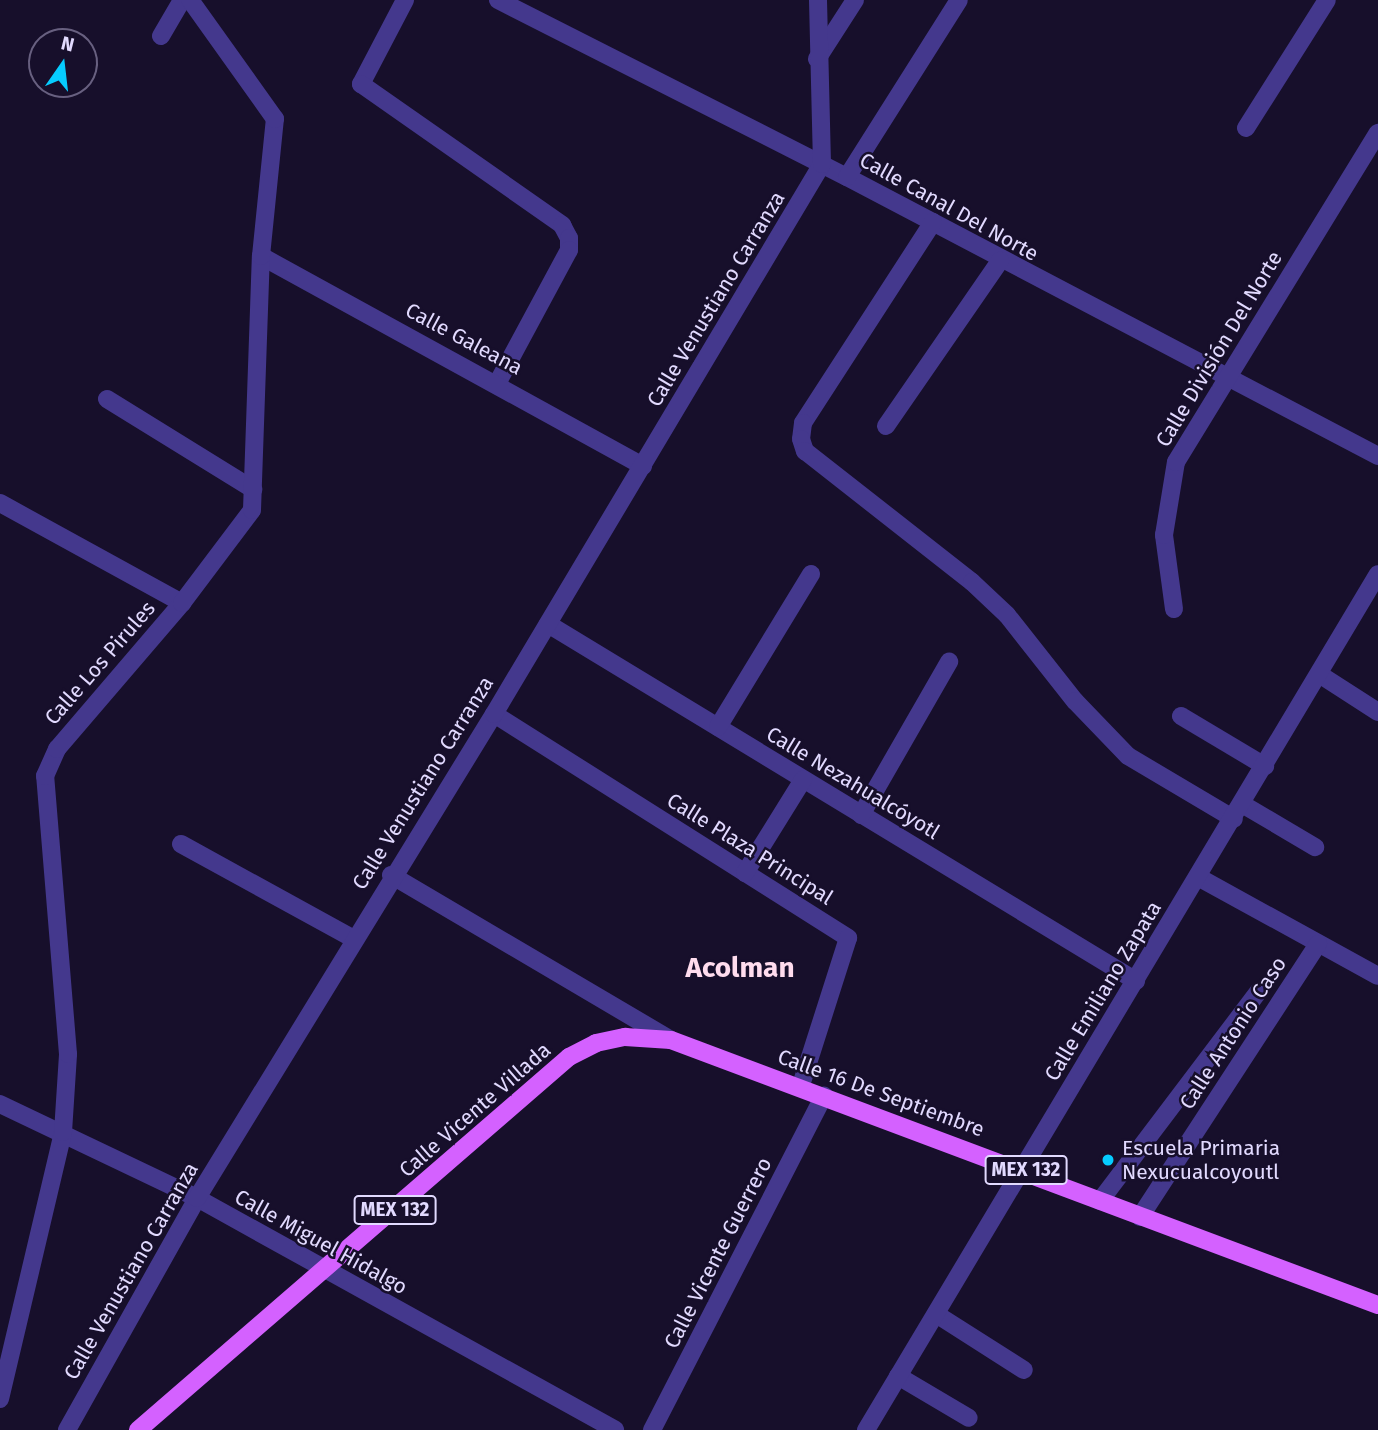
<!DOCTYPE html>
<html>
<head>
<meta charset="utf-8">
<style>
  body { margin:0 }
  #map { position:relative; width:1378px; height:1430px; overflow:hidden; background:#170f2b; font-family:"Fira Sans",sans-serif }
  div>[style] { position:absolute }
  .minor>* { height:18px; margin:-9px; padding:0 9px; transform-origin:9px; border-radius:9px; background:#44388d }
  .major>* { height:18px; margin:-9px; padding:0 9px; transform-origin:9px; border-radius:9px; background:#d461ff }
  .dots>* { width:19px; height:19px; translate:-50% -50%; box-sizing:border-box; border:4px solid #170f2b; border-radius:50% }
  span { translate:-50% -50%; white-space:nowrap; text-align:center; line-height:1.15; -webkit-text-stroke:5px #170f2b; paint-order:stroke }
  .shield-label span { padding:2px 5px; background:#170f2b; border:2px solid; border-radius:5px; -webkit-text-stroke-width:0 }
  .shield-label { font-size:19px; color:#e2daff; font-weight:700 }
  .street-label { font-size:21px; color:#e2daff }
  .poi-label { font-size:21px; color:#e2daff }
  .left { translate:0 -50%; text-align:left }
  .district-label { font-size:28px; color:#ffdcee; font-weight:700 }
  .north { position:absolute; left:28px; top:28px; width:70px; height:70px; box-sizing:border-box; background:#170f2b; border:2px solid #686080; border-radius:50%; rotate:14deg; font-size:19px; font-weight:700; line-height:28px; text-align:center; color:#e2daff }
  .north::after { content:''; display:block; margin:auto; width:24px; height:32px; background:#06ccff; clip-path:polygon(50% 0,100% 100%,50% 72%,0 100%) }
</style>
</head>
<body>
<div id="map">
  <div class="minor">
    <i style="left:405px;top:0;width:95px;rotate:117.6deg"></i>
    <i style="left:361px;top:84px;width:246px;rotate:35deg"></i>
    <i style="left:562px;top:225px;width:15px;rotate:62deg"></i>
    <i style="left:569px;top:238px;width:12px;rotate:90deg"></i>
    <i style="left:569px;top:250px;width:150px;rotate:118.3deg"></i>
    <i style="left:498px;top:0;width:391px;rotate:26.9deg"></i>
    <i style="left:847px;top:177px;width:600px;rotate:27.72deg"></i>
    <i style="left:161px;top:36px;width:42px;rotate:-59.7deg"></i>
    <i style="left:817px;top:59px;width:70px;rotate:-57.2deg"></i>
    <i style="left:1246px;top:128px;width:151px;rotate:-57.7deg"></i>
    <i style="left:847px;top:177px;width:209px;rotate:-57.7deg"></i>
    <i style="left:933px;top:222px;width:239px;rotate:122.9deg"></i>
    <i style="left:803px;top:423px;width:16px;rotate:97deg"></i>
    <i style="left:801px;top:439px;width:13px;rotate:72deg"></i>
    <i style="left:805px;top:451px;width:212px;rotate:38.1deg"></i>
    <i style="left:972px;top:582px;width:48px;rotate:43.3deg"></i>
    <i style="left:1007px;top:615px;width:110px;rotate:51.7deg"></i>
    <i style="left:1075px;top:701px;width:76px;rotate:46.1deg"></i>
    <i style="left:1128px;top:756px;width:123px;rotate:30.7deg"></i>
    <i style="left:261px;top:256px;width:436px;rotate:28.8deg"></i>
    <i style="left:107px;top:399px;width:172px;rotate:31.7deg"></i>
    <i style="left:886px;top:426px;width:201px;rotate:-55.4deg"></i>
    <i style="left:0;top:503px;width:208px;rotate:28.8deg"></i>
    <i style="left:1174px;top:609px;width:75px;rotate:-97.7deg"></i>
    <i style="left:1164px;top:535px;width:74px;rotate:-80.7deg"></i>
    <i style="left:1176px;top:462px;width:386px;rotate:-58.5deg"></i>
    <i style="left:548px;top:624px;width:688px;rotate:31.26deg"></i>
    <i style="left:1319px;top:674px;width:70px;rotate:32.8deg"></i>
    <i style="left:494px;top:714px;width:419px;rotate:32.3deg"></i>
    <i style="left:848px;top:938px;width:157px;rotate:107.7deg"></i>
    <i style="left:1181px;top:716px;width:98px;rotate:30.8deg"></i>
    <i style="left:718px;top:727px;width:179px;rotate:-58.7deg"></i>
    <i style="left:1242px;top:804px;width:85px;rotate:30.5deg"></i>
    <i style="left:861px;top:815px;width:177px;rotate:-60.1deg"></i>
    <i style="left:181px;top:844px;width:195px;rotate:28.8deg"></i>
    <i style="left:745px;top:873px;width:110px;rotate:-58.1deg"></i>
    <i style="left:391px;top:875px;width:325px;rotate:30.5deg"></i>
    <i style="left:1198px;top:877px;width:205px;rotate:28.8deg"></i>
    <i style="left:0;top:1104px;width:218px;rotate:25.5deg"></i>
    <i style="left:197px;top:1198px;width:478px;rotate:29deg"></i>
    <i style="left:1100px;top:1201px;width:263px;rotate:-52.9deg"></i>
    <i style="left:1140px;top:1217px;width:326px;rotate:-56.9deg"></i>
    <i style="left:936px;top:1314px;width:104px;rotate:32.5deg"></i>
    <i style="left:898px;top:1376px;width:82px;rotate:30.6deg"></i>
    <i style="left:0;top:1399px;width:274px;rotate:-76.7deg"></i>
    <i style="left:63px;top:1132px;width:78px;rotate:-86.3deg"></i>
    <i style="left:68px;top:1054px;width:279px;rotate:-94.7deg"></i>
    <i style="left:45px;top:776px;width:30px;rotate:-66deg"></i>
    <i style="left:57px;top:749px;width:192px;rotate:-49.4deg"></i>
    <i style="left:182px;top:603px;width:116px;rotate:-53deg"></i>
    <i style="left:252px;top:510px;width:254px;rotate:-88deg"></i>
    <i style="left:261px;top:256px;width:138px;rotate:-84.2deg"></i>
    <i style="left:275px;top:119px;width:146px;rotate:-125.5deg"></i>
    <i style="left:67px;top:1430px;width:266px;rotate:-60.7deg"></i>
    <i style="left:197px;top:1198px;width:568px;rotate:-58.47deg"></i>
    <i style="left:494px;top:714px;width:640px;rotate:-59.19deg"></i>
    <i style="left:822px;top:164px;width:164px;rotate:-91.4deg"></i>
    <i style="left:652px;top:1430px;width:376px;rotate:-62.8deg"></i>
    <i style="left:866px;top:1430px;width:997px;rotate:-59.12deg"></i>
  </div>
  <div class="major">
    <i style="left:138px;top:1430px;width:570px;rotate:-40.87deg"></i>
    <i style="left:569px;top:1057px;width:30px;rotate:-27deg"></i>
    <i style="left:596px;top:1043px;width:30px;rotate:-12deg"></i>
    <i style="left:625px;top:1037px;width:46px;rotate:3.7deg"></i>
    <i style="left:671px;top:1040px;width:755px;rotate:20.55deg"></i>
  </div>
  <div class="dots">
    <i style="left:1108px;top:1160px;background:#06ccff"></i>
  </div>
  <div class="shield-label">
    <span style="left:1026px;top:1170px">MEX 132</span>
    <span style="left:395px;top:1210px">MEX 132</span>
  </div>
  <div class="street-label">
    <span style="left:949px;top:207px;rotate:29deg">Calle Canal Del Norte</span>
    <span style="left:716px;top:299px;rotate:-59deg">Calle Venustiano Carranza</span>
    <span style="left:464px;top:339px;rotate:28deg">Calle Galeana</span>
    <span style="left:1219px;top:349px;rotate:-59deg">Calle División Del Norte</span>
    <span style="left:100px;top:663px;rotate:-49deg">Calle Los Pirules</span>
    <span style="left:423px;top:783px;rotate:-58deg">Calle Venustiano Carranza</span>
    <span style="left:853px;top:783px;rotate:31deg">Calle Nezahualcóyotl</span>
    <span style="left:750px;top:849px;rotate:32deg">Calle Plaza Principal</span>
    <span style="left:1103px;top:991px;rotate:-59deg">Calle Emiliano Zapata</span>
    <span style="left:1233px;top:1033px;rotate:-57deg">Calle Antonio Caso</span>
    <span style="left:881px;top:1093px;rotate:20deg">Calle 16 De Septiembre</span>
    <span style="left:475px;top:1110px;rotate:-41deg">Calle Vicente Villada</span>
    <span style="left:321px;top:1242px;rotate:29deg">Calle Miguel Hidalgo</span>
    <span style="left:718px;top:1253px;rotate:-63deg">Calle Vicente Guerrero</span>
    <span style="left:131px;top:1271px;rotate:-60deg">Calle Venustiano Carranza</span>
  </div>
  <div class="poi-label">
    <span class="left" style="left:1122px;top:1160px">Escuela Primaria<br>Nexucualcoyoutl</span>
  </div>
  <div class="district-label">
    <span style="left:740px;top:968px">Acolman</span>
  </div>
  <div class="north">N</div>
</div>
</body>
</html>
